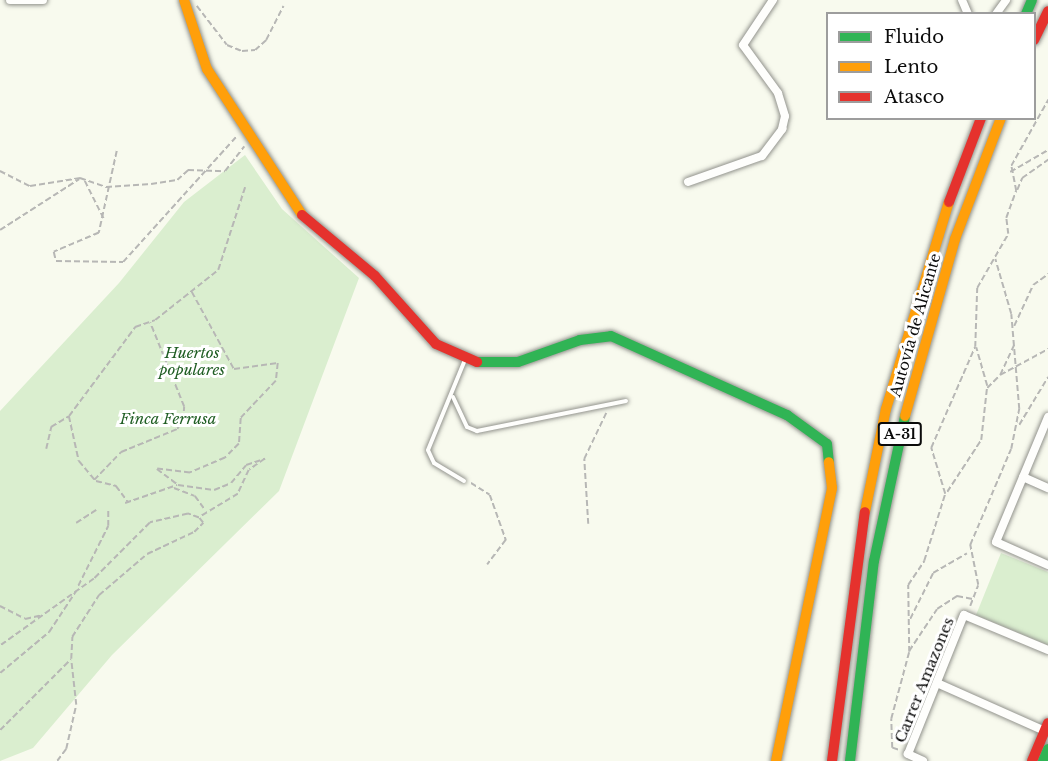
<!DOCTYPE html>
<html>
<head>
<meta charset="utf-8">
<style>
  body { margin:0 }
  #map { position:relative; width:1048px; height:761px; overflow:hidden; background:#f8faee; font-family:"Libre Baskerville",serif }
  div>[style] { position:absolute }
  .green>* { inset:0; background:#daeecf }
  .path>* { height:1.5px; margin-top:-0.75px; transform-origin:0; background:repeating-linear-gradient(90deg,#b7b7b5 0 6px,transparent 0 9px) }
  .roads { filter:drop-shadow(0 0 2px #92938d) drop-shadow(0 0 2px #92938d) }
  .lane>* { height:4px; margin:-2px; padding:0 2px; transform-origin:2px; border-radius:2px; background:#fefefc }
  .street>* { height:8px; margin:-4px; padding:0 4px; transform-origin:4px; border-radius:4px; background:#fefefc }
  .fast>* { height:10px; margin:-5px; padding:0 5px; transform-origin:5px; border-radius:5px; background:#30b455 }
  .slow>* { height:10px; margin:-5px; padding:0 5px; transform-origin:5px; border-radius:5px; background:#ff9f0a }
  .jam>* { height:10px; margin:-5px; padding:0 5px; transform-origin:5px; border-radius:5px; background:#e5322d }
  span { translate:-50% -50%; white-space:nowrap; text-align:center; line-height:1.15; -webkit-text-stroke:6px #fff; paint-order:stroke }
  .shield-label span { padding:2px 4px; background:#fff; border:2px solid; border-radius:4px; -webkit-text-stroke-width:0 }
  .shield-label { font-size:14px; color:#0b0b0b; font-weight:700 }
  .street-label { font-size:15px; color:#0b0b0b }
  .park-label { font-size:15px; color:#205e24; font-style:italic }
  .legend { position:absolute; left:826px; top:12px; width:210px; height:108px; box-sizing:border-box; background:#fff; border:2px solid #9d9d9d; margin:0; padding:8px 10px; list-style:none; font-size:18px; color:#0b0b0b }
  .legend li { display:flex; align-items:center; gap:12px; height:30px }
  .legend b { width:30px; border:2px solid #9d9d9d }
</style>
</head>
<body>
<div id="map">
  <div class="green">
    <i style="clip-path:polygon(245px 155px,282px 209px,359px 278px,279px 491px,112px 655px,33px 748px,0 761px,0 411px,119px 283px,184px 202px)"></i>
    <i style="clip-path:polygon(1001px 553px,1048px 572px,1048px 645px,976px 615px)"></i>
  </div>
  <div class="path">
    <i style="left:197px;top:6px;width:49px;rotate:52.4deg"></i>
    <i style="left:227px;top:45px;width:16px;rotate:22deg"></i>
    <i style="left:242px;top:51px;width:13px;rotate:-4deg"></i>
    <i style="left:255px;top:50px;width:15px;rotate:-42deg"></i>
    <i style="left:266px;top:40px;width:38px;rotate:-63deg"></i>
    <i style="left:117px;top:151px;width:84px;rotate:102.4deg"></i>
    <i style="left:99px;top:233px;width:49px;rotate:157.1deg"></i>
    <i style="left:54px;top:252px;width:9px;rotate:77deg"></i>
    <i style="left:56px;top:261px;width:67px;rotate:0.9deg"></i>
    <i style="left:123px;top:262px;width:170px;rotate:-47.9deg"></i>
    <i style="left:0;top:171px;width:34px;rotate:27deg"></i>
    <i style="left:30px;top:186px;width:51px;rotate:-9.1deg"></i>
    <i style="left:80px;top:178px;width:28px;rotate:19deg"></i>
    <i style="left:106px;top:187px;width:45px;rotate:-3.8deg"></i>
    <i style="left:151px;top:184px;width:26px;rotate:-9deg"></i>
    <i style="left:177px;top:180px;width:15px;rotate:-42deg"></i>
    <i style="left:188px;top:170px;width:37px;rotate:2deg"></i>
    <i style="left:225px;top:171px;width:31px;rotate:-52deg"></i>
    <i style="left:1010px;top:172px;width:44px;rotate:-30.1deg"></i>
    <i style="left:85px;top:181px;width:42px;rotate:63.4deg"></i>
    <i style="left:1017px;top:190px;width:13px;rotate:-67deg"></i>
    <i style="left:1022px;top:178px;width:32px;rotate:-35deg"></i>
    <i style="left:0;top:230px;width:94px;rotate:-32.8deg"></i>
    <i style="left:192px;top:292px;width:88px;rotate:61.4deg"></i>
    <i style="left:234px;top:369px;width:44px;rotate:-7.8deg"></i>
    <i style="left:278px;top:363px;width:18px;rotate:96deg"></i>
    <i style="left:276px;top:381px;width:51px;rotate:133.4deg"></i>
    <i style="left:241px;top:418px;width:26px;rotate:94deg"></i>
    <i style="left:239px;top:444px;width:20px;rotate:135deg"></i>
    <i style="left:225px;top:458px;width:38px;rotate:157deg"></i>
    <i style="left:190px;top:473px;width:33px;rotate:-173deg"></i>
    <i style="left:157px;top:469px;width:26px;rotate:37deg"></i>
    <i style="left:178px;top:485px;width:36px;rotate:8deg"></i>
    <i style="left:214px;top:490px;width:18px;rotate:-22deg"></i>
    <i style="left:231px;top:483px;width:23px;rotate:-50deg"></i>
    <i style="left:246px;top:465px;width:20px;rotate:-18deg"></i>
    <i style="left:265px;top:459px;width:19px;rotate:145deg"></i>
    <i style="left:249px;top:470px;width:26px;rotate:115deg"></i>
    <i style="left:238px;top:494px;width:44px;rotate:148.8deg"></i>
    <i style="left:1014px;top:326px;width:45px;rotate:-65.1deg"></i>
    <i style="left:1033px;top:285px;width:19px;rotate:-36deg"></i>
    <i style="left:1000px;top:375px;width:55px;rotate:-28.4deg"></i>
    <i style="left:987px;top:388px;width:18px;rotate:-45deg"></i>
    <i style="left:1000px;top:375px;width:33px;rotate:-65deg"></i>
    <i style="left:69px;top:416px;width:111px;rotate:-53.4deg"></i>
    <i style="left:135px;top:327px;width:21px;rotate:-19deg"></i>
    <i style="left:155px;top:320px;width:80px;rotate:-38.4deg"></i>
    <i style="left:218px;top:270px;width:87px;rotate:-72deg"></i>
    <i style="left:1019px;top:425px;width:56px;rotate:-58.9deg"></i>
    <i style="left:46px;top:449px;width:23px;rotate:-77deg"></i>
    <i style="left:51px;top:427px;width:21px;rotate:-31deg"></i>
    <i style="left:69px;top:416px;width:46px;rotate:77.5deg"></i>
    <i style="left:79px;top:461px;width:26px;rotate:50deg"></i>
    <i style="left:96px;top:481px;width:21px;rotate:14deg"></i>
    <i style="left:116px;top:486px;width:20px;rotate:53deg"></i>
    <i style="left:94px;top:480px;width:39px;rotate:-46deg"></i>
    <i style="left:121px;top:452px;width:61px;rotate:-22.3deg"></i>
    <i style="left:177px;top:429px;width:11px;rotate:-56deg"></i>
    <i style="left:183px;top:420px;width:13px;rotate:-86deg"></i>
    <i style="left:184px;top:407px;width:91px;rotate:-112deg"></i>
    <i style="left:471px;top:483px;width:22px;rotate:32deg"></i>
    <i style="left:490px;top:495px;width:48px;rotate:70.4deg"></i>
    <i style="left:506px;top:540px;width:31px;rotate:127deg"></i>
    <i style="left:174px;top:488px;width:22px;rotate:21deg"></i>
    <i style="left:195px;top:496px;width:17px;rotate:54deg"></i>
    <i style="left:947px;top:492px;width:62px;rotate:-56.8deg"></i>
    <i style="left:981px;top:440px;width:54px;rotate:-83.7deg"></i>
    <i style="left:987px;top:386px;width:40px;rotate:-106deg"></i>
    <i style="left:125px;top:503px;width:55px;rotate:-19.1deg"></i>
    <i style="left:76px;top:523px;width:24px;rotate:-33deg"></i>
    <i style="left:588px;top:524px;width:65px;rotate:-93.5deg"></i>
    <i style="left:584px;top:459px;width:51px;rotate:-64.4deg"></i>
    <i style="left:78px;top:586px;width:67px;rotate:-63.4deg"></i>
    <i style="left:108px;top:526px;width:16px;rotate:-90deg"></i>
    <i style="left:0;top:606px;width:28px;rotate:27deg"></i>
    <i style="left:25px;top:619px;width:17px;rotate:-13deg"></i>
    <i style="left:970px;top:606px;width:22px;rotate:-69deg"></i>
    <i style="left:978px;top:585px;width:41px;rotate:-101.3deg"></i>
    <i style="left:970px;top:545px;width:104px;rotate:-66.9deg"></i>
    <i style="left:1011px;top:449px;width:41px;rotate:-78.7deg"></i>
    <i style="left:1019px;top:409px;width:95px;rotate:-94.8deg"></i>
    <i style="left:1011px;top:314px;width:57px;rotate:-106.2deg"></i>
    <i style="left:910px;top:619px;width:51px;rotate:-63.4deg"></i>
    <i style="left:933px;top:573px;width:39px;rotate:-30deg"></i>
    <i style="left:909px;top:651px;width:50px;rotate:-56.3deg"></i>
    <i style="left:937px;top:609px;width:24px;rotate:-33deg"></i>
    <i style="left:957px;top:596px;width:16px;rotate:11deg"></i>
    <i style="left:0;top:673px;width:64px;rotate:-39.9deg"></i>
    <i style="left:49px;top:632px;width:49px;rotate:-56.6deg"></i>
    <i style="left:0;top:730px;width:100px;rotate:-45deg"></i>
    <i style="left:71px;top:659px;width:22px;rotate:-87deg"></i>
    <i style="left:72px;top:637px;width:50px;rotate:-57.3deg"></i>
    <i style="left:99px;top:595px;width:63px;rotate:-40.5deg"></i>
    <i style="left:147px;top:554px;width:52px;rotate:-25.1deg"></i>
    <i style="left:194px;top:532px;width:13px;rotate:-45deg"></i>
    <i style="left:203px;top:523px;width:6px;rotate:-129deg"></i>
    <i style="left:199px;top:518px;width:12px;rotate:-160deg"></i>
    <i style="left:188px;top:514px;width:39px;rotate:167deg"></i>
    <i style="left:150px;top:523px;width:79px;rotate:135deg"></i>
    <i style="left:94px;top:579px;width:115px;rotate:144.5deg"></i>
    <i style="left:898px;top:750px;width:6px;rotate:-162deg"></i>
    <i style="left:892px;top:748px;width:29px;rotate:-92deg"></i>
    <i style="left:891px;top:719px;width:69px;rotate:-75deg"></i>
    <i style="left:909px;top:652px;width:67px;rotate:-90.9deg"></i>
    <i style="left:908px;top:585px;width:29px;rotate:-56deg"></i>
    <i style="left:924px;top:561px;width:70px;rotate:-72.6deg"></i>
    <i style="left:945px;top:494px;width:48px;rotate:-106.9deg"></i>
    <i style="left:931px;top:448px;width:110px;rotate:-66.5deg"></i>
    <i style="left:975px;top:347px;width:59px;rotate:-88.1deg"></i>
    <i style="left:977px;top:288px;width:62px;rotate:-60.1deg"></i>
    <i style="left:1008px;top:234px;width:16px;rotate:-97deg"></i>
    <i style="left:1006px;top:218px;width:29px;rotate:-70deg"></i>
    <i style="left:1016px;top:191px;width:25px;rotate:-101deg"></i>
    <i style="left:1011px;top:166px;width:76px;rotate:-60.7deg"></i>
    <i style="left:57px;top:761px;width:15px;rotate:-53deg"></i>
    <i style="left:66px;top:749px;width:45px;rotate:-77.2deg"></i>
    <i style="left:76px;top:705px;width:45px;rotate:-96.3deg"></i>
  </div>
  <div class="roads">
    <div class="lane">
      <i style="left:453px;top:397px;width:33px;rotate:65deg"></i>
      <i style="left:467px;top:427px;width:11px;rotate:22deg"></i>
      <i style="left:477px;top:431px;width:152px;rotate:-11.4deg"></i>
      <i style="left:464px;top:481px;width:35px;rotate:-149deg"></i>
      <i style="left:434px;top:463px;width:14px;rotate:-115deg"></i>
      <i style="left:428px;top:450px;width:97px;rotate:-67.7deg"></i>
    </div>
    <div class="street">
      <i style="left:10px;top:0;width:33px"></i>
      <i style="left:962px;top:0;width:15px;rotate:67deg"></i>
      <i style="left:996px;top:14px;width:17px;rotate:-54deg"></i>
      <i style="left:688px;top:182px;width:78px;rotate:-19.4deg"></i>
      <i style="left:762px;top:156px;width:34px;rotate:-53deg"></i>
      <i style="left:782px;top:129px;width:13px;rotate:-77deg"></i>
      <i style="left:785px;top:116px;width:24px;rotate:-107deg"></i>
      <i style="left:778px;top:93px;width:59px;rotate:-126.1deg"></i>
      <i style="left:743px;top:45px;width:54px;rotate:-56.3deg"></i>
      <i style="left:1048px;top:417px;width:135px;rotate:112.6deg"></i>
      <i style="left:996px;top:542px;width:57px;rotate:23.9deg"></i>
      <i style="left:1023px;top:477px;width:27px;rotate:24deg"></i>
      <i style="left:937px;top:683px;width:118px;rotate:24deg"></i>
      <i style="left:923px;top:761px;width:17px;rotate:-155deg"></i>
      <i style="left:908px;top:754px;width:150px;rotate:-68.1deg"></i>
      <i style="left:964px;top:615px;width:91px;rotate:22.6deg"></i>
    </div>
    <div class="fast">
      <i style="left:1026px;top:14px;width:15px;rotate:-67deg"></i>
      <i style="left:477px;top:362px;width:41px"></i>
      <i style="left:518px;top:362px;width:66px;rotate:-19.5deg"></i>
      <i style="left:580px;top:340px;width:31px;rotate:-7deg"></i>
      <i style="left:611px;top:336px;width:193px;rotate:24.2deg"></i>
      <i style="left:787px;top:415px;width:49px;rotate:35.9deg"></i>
      <i style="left:827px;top:444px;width:18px;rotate:84deg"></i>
      <i style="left:850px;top:761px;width:201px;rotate:-83.2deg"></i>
      <i style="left:874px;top:561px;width:148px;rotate:-77.9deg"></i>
      <i style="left:1043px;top:761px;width:13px;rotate:-67deg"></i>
    </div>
    <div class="slow">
      <i style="left:184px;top:0;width:73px;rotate:71.6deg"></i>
      <i style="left:207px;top:69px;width:174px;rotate:56.9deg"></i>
      <i style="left:905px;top:416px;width:184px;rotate:-74.2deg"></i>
      <i style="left:955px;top:239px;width:129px;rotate:-69.2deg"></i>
      <i style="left:865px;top:512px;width:105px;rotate:-78.5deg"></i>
      <i style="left:886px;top:409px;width:216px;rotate:-73.1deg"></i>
      <i style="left:776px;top:761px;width:279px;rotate:-78.4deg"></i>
      <i style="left:832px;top:488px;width:26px;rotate:-97deg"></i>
    </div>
    <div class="jam">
      <i style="left:1034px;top:40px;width:32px;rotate:-64deg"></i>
      <i style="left:949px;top:202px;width:90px;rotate:-69.1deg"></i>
      <i style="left:302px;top:215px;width:95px;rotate:39.9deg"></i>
      <i style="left:375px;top:276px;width:91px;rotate:48.1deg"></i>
      <i style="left:436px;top:344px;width:45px;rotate:23.7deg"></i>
      <i style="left:832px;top:761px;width:251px;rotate:-82.5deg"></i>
      <i style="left:1032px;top:761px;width:41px;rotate:-67.2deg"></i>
    </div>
  </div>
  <div class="shield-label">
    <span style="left:900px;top:434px">A-31</span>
  </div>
  <div class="street-label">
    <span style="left:915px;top:325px;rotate:-74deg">Autovía de Alicante</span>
    <span style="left:924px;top:680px;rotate:-68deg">Carrer Amazones</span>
  </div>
  <div class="park-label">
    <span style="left:192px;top:361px">Huertos<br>populares</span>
    <span style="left:168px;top:419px">Finca Ferrusa</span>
  </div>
  <ul class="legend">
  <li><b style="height:8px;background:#30b455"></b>Fluido</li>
  <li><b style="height:8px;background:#ff9f0a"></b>Lento</li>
  <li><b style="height:8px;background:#e5322d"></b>Atasco</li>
  </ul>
</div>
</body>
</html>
